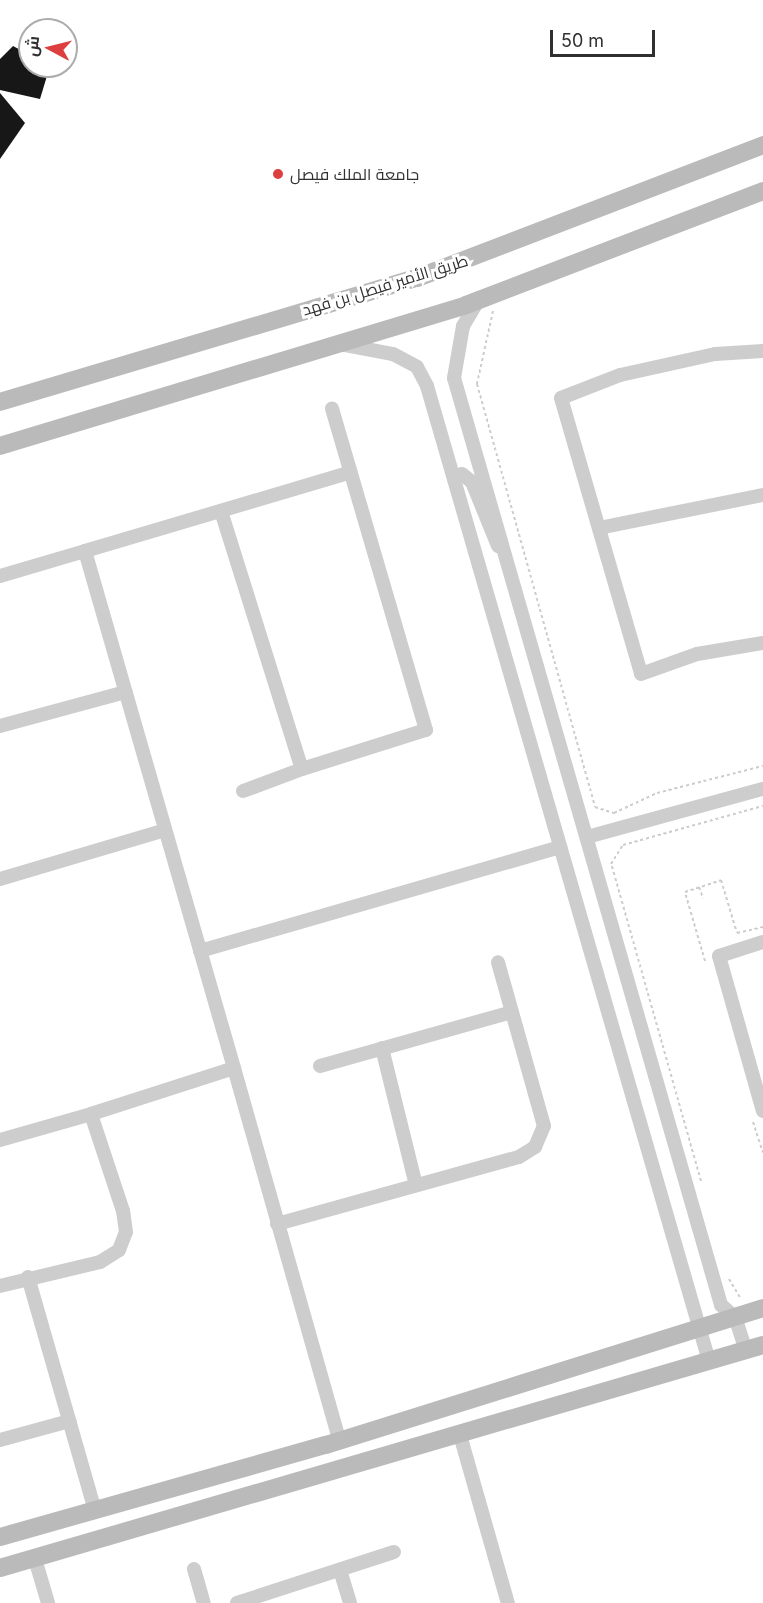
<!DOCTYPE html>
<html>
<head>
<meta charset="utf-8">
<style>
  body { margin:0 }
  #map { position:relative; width:763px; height:1603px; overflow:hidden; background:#fff; font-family:Inter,Cairo,sans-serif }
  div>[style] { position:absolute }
  .building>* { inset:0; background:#171717 }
  .path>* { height:2px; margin-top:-1px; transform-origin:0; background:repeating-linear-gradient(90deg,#cdcdcd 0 3px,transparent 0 6px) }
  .minor>* { height:14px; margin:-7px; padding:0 7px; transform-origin:7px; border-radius:7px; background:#cdcdcd }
  .secondary>* { height:18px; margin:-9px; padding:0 9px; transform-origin:9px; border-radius:9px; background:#bababa }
  .dots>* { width:16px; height:16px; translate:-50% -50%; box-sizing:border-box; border:3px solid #fff; border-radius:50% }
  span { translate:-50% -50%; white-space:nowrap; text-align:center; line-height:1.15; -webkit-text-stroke:6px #fff; paint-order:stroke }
  .poi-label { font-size:16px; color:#303030 }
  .left { translate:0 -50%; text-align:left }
  .street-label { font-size:16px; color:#303030 }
  .north { position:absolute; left:18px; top:18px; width:60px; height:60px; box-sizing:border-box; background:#fff; border:2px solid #acacac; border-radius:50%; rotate:277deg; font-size:16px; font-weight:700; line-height:24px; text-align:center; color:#303030 }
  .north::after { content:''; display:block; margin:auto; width:21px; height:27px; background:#dc3f3e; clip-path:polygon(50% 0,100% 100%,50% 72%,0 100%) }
  .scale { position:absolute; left:550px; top:30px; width:105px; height:27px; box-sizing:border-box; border:3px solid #303030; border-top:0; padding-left:8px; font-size:18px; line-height:21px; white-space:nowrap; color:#303030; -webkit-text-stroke:4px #fff; paint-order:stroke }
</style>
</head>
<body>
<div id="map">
  <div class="building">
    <i style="clip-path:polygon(13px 46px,30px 55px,30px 66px,50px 66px,40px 99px,0 90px,0 59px)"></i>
    <i style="clip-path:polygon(0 93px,25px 123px,0 159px)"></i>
  </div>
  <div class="path">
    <i style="left:493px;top:311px;width:75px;rotate:102.4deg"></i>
    <i style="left:477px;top:384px;width:439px;rotate:74.4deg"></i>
    <i style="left:595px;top:807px;width:20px;rotate:18deg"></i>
    <i style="left:614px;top:813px;width:47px;rotate:-24.9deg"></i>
    <i style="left:657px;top:793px;width:109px;rotate:-14.3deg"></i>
    <i style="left:699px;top:887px;width:12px;rotate:70deg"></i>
    <i style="left:705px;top:961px;width:72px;rotate:-106.2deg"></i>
    <i style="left:685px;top:892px;width:38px;rotate:-18deg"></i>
    <i style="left:721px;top:880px;width:55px;rotate:73.2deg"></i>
    <i style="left:737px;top:933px;width:27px;rotate:-13deg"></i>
    <i style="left:753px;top:1122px;width:32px;rotate:72deg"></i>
    <i style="left:701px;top:1181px;width:330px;rotate:-105.8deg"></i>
    <i style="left:611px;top:864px;width:22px;rotate:-58deg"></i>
    <i style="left:623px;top:845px;width:145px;rotate:-15.6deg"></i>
    <i style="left:729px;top:1279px;width:21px;rotate:59deg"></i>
  </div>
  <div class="minor">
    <i style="left:478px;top:301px;width:29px;rotate:121deg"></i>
    <i style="left:463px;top:326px;width:53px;rotate:99.8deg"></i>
    <i style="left:454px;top:378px;width:965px;rotate:73.93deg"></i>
    <i style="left:721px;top:1305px;width:18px;rotate:41deg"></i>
    <i style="left:735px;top:1317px;width:35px;rotate:72deg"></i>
    <i style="left:340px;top:344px;width:54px;rotate:10.7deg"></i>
    <i style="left:393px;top:354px;width:27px;rotate:28deg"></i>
    <i style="left:417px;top:367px;width:21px;rotate:62deg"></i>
    <i style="left:427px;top:386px;width:1015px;rotate:73.87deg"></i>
    <i style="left:763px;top:351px;width:48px;rotate:176.4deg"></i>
    <i style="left:715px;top:354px;width:97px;rotate:167.5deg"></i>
    <i style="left:620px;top:375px;width:63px;rotate:158.7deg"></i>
    <i style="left:561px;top:398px;width:287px;rotate:73.8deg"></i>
    <i style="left:641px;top:674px;width:59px;rotate:-19.7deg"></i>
    <i style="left:697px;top:654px;width:67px;rotate:-9.5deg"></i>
    <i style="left:454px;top:479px;width:9px;rotate:-32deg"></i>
    <i style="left:462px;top:474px;width:13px;rotate:39deg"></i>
    <i style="left:472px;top:482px;width:69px;rotate:67.9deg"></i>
    <i style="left:221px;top:511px;width:270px;rotate:72.6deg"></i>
    <i style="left:302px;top:769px;width:130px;rotate:-17.5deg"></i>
    <i style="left:426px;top:730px;width:335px;rotate:-106.3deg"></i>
    <i style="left:599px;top:528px;width:167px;rotate:-11.4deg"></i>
    <i style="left:0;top:576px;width:89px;rotate:-16.4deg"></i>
    <i style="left:0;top:726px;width:130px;rotate:-15.2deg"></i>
    <i style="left:243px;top:791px;width:63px;rotate:-20.4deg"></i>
    <i style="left:587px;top:837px;width:182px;rotate:-15.3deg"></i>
    <i style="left:0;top:879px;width:172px;rotate:-16.5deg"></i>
    <i style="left:763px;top:942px;width:46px;rotate:162.3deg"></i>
    <i style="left:719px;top:956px;width:161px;rotate:74.2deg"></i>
    <i style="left:200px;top:951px;width:375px;rotate:-16.1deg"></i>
    <i style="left:382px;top:1048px;width:141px;rotate:76.1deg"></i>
    <i style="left:320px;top:1066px;width:199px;rotate:-15.7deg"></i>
    <i style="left:234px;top:1068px;width:387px;rotate:74.2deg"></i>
    <i style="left:0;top:1140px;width:95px;rotate:-15.9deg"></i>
    <i style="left:277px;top:1224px;width:251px;rotate:-15.5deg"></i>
    <i style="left:519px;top:1157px;width:19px;rotate:-32deg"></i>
    <i style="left:535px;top:1147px;width:23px;rotate:-67deg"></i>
    <i style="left:544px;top:1126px;width:170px;rotate:-105.7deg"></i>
    <i style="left:28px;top:1277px;width:242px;rotate:74deg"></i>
    <i style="left:0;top:1286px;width:103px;rotate:-13.5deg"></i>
    <i style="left:100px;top:1262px;width:22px;rotate:-32deg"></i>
    <i style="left:119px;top:1250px;width:19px;rotate:-69deg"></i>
    <i style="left:126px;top:1232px;width:21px;rotate:-98deg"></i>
    <i style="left:123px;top:1211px;width:102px;rotate:-108.3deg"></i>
    <i style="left:91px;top:1114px;width:150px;rotate:-17.8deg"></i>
    <i style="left:234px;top:1068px;width:538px;rotate:-106.08deg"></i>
    <i style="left:85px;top:551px;width:277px;rotate:-16.5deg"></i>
    <i style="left:460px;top:1435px;width:175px;rotate:74.1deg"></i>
    <i style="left:0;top:1440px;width:72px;rotate:-15.4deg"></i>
    <i style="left:35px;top:1559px;width:46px;rotate:73.5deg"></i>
    <i style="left:194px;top:1569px;width:35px;rotate:74deg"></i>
    <i style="left:340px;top:1570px;width:34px;rotate:73deg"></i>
    <i style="left:237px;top:1603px;width:165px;rotate:-18deg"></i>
  </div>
  <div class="secondary">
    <i style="left:0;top:402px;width:435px;rotate:-16.6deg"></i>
    <i style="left:417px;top:278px;width:371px;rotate:-21deg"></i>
    <i style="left:0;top:446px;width:487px;rotate:-16.8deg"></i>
    <i style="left:466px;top:305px;width:318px;rotate:-21deg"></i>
    <i style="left:0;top:1537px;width:339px;rotate:-15.8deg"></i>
    <i style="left:326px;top:1445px;width:458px;rotate:-17.4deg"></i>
    <i style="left:0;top:1568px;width:795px;rotate:-16.29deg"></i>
  </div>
  <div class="dots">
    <i style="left:278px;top:174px;background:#dc3f3e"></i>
  </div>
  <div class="poi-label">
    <span class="left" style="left:290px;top:174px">جامعة الملك فيصل</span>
  </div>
  <div class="street-label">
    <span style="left:385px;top:285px;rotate:-17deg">طريق الأمير فيصل بن فهد</span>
  </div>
  <div class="north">ش</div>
  <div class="scale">50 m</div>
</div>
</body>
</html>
